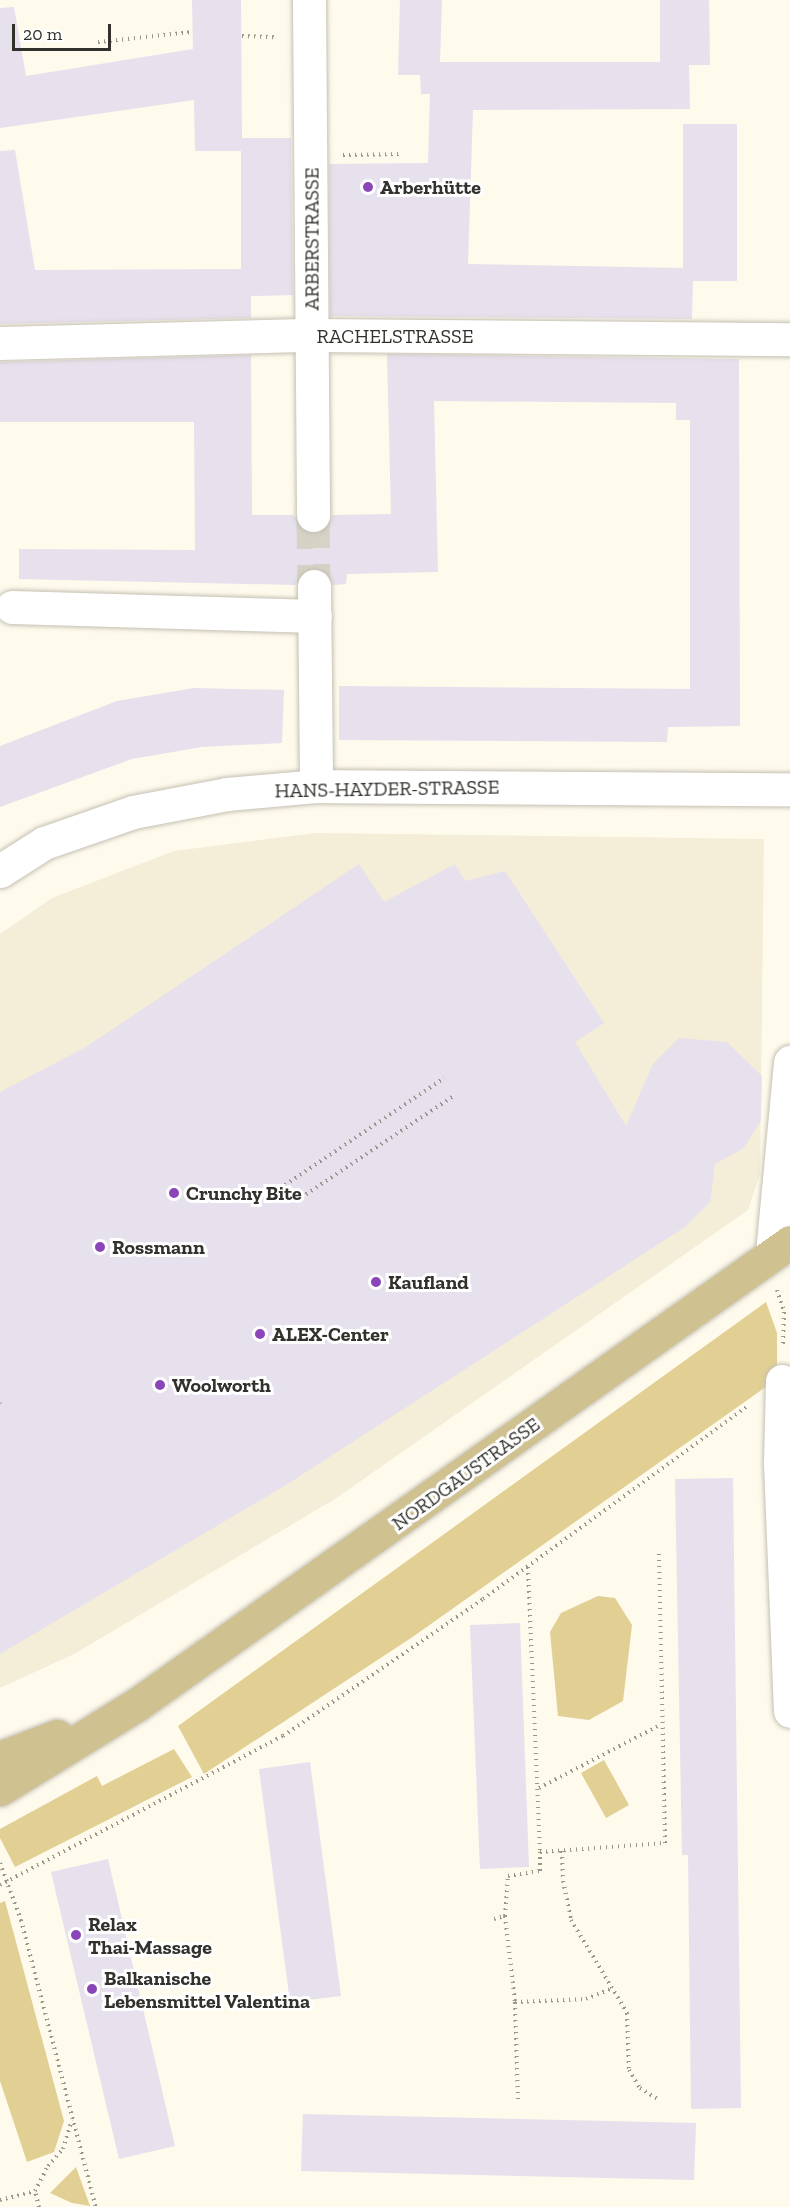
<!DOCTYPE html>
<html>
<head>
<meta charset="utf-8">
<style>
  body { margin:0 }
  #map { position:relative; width:790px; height:2207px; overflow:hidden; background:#fefaec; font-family:"Zilla Slab",serif }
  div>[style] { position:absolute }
  .built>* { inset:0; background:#f4edd8 }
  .green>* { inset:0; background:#e2cf94 }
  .building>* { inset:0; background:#e7e0ed }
  .minor-tunnel>* { height:33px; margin-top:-16.5px; transform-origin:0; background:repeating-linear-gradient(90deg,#d5d2c6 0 33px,transparent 0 49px) }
  .path>* { height:4px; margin-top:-2px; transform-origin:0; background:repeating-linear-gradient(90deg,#99978d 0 1.5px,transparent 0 6px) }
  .roads { filter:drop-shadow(0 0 2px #c4c0b3) drop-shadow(0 0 2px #c4c0b3) }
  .minor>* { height:33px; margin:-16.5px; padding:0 16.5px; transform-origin:16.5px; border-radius:16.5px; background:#fff }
  .major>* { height:33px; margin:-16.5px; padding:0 16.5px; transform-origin:16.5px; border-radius:16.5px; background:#d0c191 }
  .dots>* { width:16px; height:16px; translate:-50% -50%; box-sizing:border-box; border:3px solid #fff; border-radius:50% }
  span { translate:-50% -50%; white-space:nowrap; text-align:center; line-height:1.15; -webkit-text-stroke:6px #fff; paint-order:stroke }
  .poi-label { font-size:20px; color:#32312c; font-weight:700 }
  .left { translate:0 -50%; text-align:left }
  .street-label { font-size:20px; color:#32312c }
  .scale { position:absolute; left:12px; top:24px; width:99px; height:27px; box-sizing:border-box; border:3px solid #32312c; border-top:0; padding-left:8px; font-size:18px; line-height:21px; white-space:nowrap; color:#32312c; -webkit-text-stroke:4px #fff; paint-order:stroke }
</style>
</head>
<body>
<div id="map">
  <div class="built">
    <i style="clip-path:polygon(316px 833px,764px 839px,760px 1174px,748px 1210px,335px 1499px,74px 1654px,0 1688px,0 934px,52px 898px,174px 851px)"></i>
  </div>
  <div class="green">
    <i style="clip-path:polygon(766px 1302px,777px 1333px,777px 1379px,414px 1636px,204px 1774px,178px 1726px)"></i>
    <i style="clip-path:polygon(598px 1596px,615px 1598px,632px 1625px,623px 1701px,589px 1720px,558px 1716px,550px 1632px,561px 1613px)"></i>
    <i style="clip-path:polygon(174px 1749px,192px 1777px,15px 1867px,0 1838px,0 1829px,97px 1776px,102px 1786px)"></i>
    <i style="clip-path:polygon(604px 1760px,629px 1805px,606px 1818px,581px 1773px)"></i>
    <i style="clip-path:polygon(5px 1901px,64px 2121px,54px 2152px,27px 2162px,0 2081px,0 1903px)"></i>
    <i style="clip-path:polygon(76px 2167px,90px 2206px,72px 2203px,50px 2193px)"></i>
  </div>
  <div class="building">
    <i style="clip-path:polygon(192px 0,241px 0,242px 138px,291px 138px,293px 295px,251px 296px,251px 318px,0 324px,0 151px,15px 150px,35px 270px,241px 269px,241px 151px,195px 151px,194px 100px,0 128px,0 8px,14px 7px,26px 76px,193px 49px)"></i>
    <i style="clip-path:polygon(400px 0,442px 0,440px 62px,660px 62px,660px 0,709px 0,710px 65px,689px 65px,690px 109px,473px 110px,468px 264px,683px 268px,683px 124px,737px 124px,737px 281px,693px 281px,692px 319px,330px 316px,329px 164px,428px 163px,430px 94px,421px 94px,420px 75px,398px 75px)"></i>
    <i style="clip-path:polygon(387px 354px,739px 359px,740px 726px,668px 727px,667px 742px,339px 740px,339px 686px,690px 689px,690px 420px,676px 420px,676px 403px,434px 401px,438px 572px,347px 574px,346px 584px,333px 585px,324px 570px,314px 567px,304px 570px,295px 585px,19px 579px,19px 549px,195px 550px,194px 422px,0 422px,0 362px,251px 355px,252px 515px,294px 515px,303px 531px,314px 534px,329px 525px,332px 515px,391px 514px)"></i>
    <i style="clip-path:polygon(194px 688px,284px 690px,282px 743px,202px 747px,132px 759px,0 807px,0 746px,117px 701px)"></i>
    <i style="clip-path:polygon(359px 864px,384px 902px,455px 864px,465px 881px,505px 871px,604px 1023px,575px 1042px,626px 1126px,653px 1064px,679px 1038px,727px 1042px,762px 1076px,761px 1120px,744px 1148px,715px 1164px,710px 1202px,685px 1227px,286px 1485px,0 1654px,0 1092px,86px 1047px)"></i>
    <i style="clip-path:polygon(733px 1478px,741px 2108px,691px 2109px,688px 1855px,682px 1855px,675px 1479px)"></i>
    <i style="clip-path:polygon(520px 1623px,529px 1867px,480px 1869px,470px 1625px)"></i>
    <i style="clip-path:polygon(310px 1762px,341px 1996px,290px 2002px,259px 1769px)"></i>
    <i style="clip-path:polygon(108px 1859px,175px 2146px,119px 2159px,51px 1872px)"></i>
    <i style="clip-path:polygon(303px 2114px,696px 2123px,694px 2180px,301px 2171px)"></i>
  </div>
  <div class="minor-tunnel">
    <i style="left:313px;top:515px;width:71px;rotate:89.2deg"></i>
  </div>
  <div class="path">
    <i style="left:242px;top:36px;width:34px;rotate:2deg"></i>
    <i style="left:98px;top:42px;width:95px;rotate:-6.1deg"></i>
    <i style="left:343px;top:155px;width:59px;rotate:-1deg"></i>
    <i style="left:285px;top:1185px;width:192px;rotate:-33.9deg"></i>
    <i style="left:296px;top:1201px;width:191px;rotate:-33.7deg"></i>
    <i style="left:777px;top:1290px;width:23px;rotate:72deg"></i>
    <i style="left:784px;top:1312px;width:36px;rotate:92deg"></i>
    <i style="left:0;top:1403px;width:1px;rotate:45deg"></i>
    <i style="left:528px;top:1567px;width:285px;rotate:87.6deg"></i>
    <i style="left:540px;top:1852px;width:125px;rotate:-4.1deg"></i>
    <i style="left:665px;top:1843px;width:292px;rotate:-91.2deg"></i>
    <i style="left:539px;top:1788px;width:136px;rotate:-27.5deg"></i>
    <i style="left:562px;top:1851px;width:30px;rotate:88deg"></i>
    <i style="left:563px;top:1881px;width:40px;rotate:78deg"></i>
    <i style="left:571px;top:1920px;width:109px;rotate:58.9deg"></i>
    <i style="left:627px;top:2013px;width:57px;rotate:88deg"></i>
    <i style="left:629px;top:2070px;width:21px;rotate:59deg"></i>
    <i style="left:640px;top:2088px;width:22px;rotate:32deg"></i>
    <i style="left:0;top:1863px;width:61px;rotate:69.8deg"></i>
    <i style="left:21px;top:1920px;width:297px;rotate:75.4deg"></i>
    <i style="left:0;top:1885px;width:320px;rotate:-27.8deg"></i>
    <i style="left:283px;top:1736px;width:242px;rotate:-34.4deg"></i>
    <i style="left:483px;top:1599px;width:328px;rotate:-36.1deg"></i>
    <i style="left:505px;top:1916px;width:87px;rotate:83.4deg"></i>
    <i style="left:515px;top:2002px;width:97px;rotate:88.2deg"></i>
    <i style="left:494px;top:1919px;width:11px;rotate:-15deg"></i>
    <i style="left:505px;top:1916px;width:40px;rotate:-85.7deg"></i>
    <i style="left:508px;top:1876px;width:32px;rotate:-9deg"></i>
    <i style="left:540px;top:1871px;width:19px;rotate:-90deg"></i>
    <i style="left:515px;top:2002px;width:71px;rotate:-2.4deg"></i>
    <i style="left:586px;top:1999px;width:29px;rotate:-22deg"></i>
    <i style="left:0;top:2200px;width:36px;rotate:-14deg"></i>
    <i style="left:39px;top:2207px;width:16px;rotate:-104deg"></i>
    <i style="left:35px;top:2191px;width:28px;rotate:-63deg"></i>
    <i style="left:48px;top:2166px;width:23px;rotate:-49deg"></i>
    <i style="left:63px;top:2149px;width:30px;rotate:-73deg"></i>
  </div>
  <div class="roads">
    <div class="minor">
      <i style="left:309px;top:0;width:515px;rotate:89.55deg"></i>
      <i style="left:0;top:343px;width:312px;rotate:-1.5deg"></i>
      <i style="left:312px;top:335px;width:478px;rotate:0.5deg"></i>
      <i style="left:314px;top:586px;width:200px;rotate:89.4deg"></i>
      <i style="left:12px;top:607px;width:303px;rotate:1.7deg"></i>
      <i style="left:0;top:871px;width:52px;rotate:-32.5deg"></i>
      <i style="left:44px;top:843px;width:94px;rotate:-19.2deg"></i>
      <i style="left:133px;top:812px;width:96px;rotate:-10.8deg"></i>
      <i style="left:227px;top:794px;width:89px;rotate:-5.1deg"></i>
      <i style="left:316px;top:786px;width:474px;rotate:0.4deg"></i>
      <i style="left:772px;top:1253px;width:192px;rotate:-84.6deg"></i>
      <i style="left:782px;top:1381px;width:82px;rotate:91.4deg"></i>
      <i style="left:780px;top:1463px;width:248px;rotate:87.7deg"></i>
    </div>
    <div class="major">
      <i style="left:0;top:1758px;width:61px;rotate:-21.1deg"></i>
      <i style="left:0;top:1789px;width:163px;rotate:-31.7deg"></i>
      <i style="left:139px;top:1703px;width:798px;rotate:-35.3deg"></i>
    </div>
  </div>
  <div class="dots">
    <i style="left:368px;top:187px;background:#8a45b9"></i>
    <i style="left:174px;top:1193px;background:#8a45b9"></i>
    <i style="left:100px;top:1247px;background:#8a45b9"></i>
    <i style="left:376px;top:1282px;background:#8a45b9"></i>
    <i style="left:260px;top:1334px;background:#8a45b9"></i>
    <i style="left:160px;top:1385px;background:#8a45b9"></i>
    <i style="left:76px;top:1935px;background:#8a45b9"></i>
    <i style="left:92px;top:1989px;background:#8a45b9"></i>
  </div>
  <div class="poi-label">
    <span class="left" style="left:380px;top:187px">Arberhütte</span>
    <span class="left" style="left:186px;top:1193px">Crunchy Bite</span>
    <span class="left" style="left:112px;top:1247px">Rossmann</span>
    <span class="left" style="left:388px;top:1282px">Kaufland</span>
    <span class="left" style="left:272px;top:1334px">ALEX-Center</span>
    <span class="left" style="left:172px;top:1385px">Woolworth</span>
    <span class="left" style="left:88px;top:1936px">Relax<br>Thai-Massage</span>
    <span class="left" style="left:104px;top:1990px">Balkanische<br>Lebensmittel Valentina</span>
  </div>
  <div class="street-label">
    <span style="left:312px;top:239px;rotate:-90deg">ARBERSTRASSE</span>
    <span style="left:395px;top:336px">RACHELSTRASSE</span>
    <span style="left:387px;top:789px;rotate:-1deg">HANS-HAYDER-STRASSE</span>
    <span style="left:466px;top:1474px;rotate:-36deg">NORDGAUSTRASSE</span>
  </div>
  <div class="scale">20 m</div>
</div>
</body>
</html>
